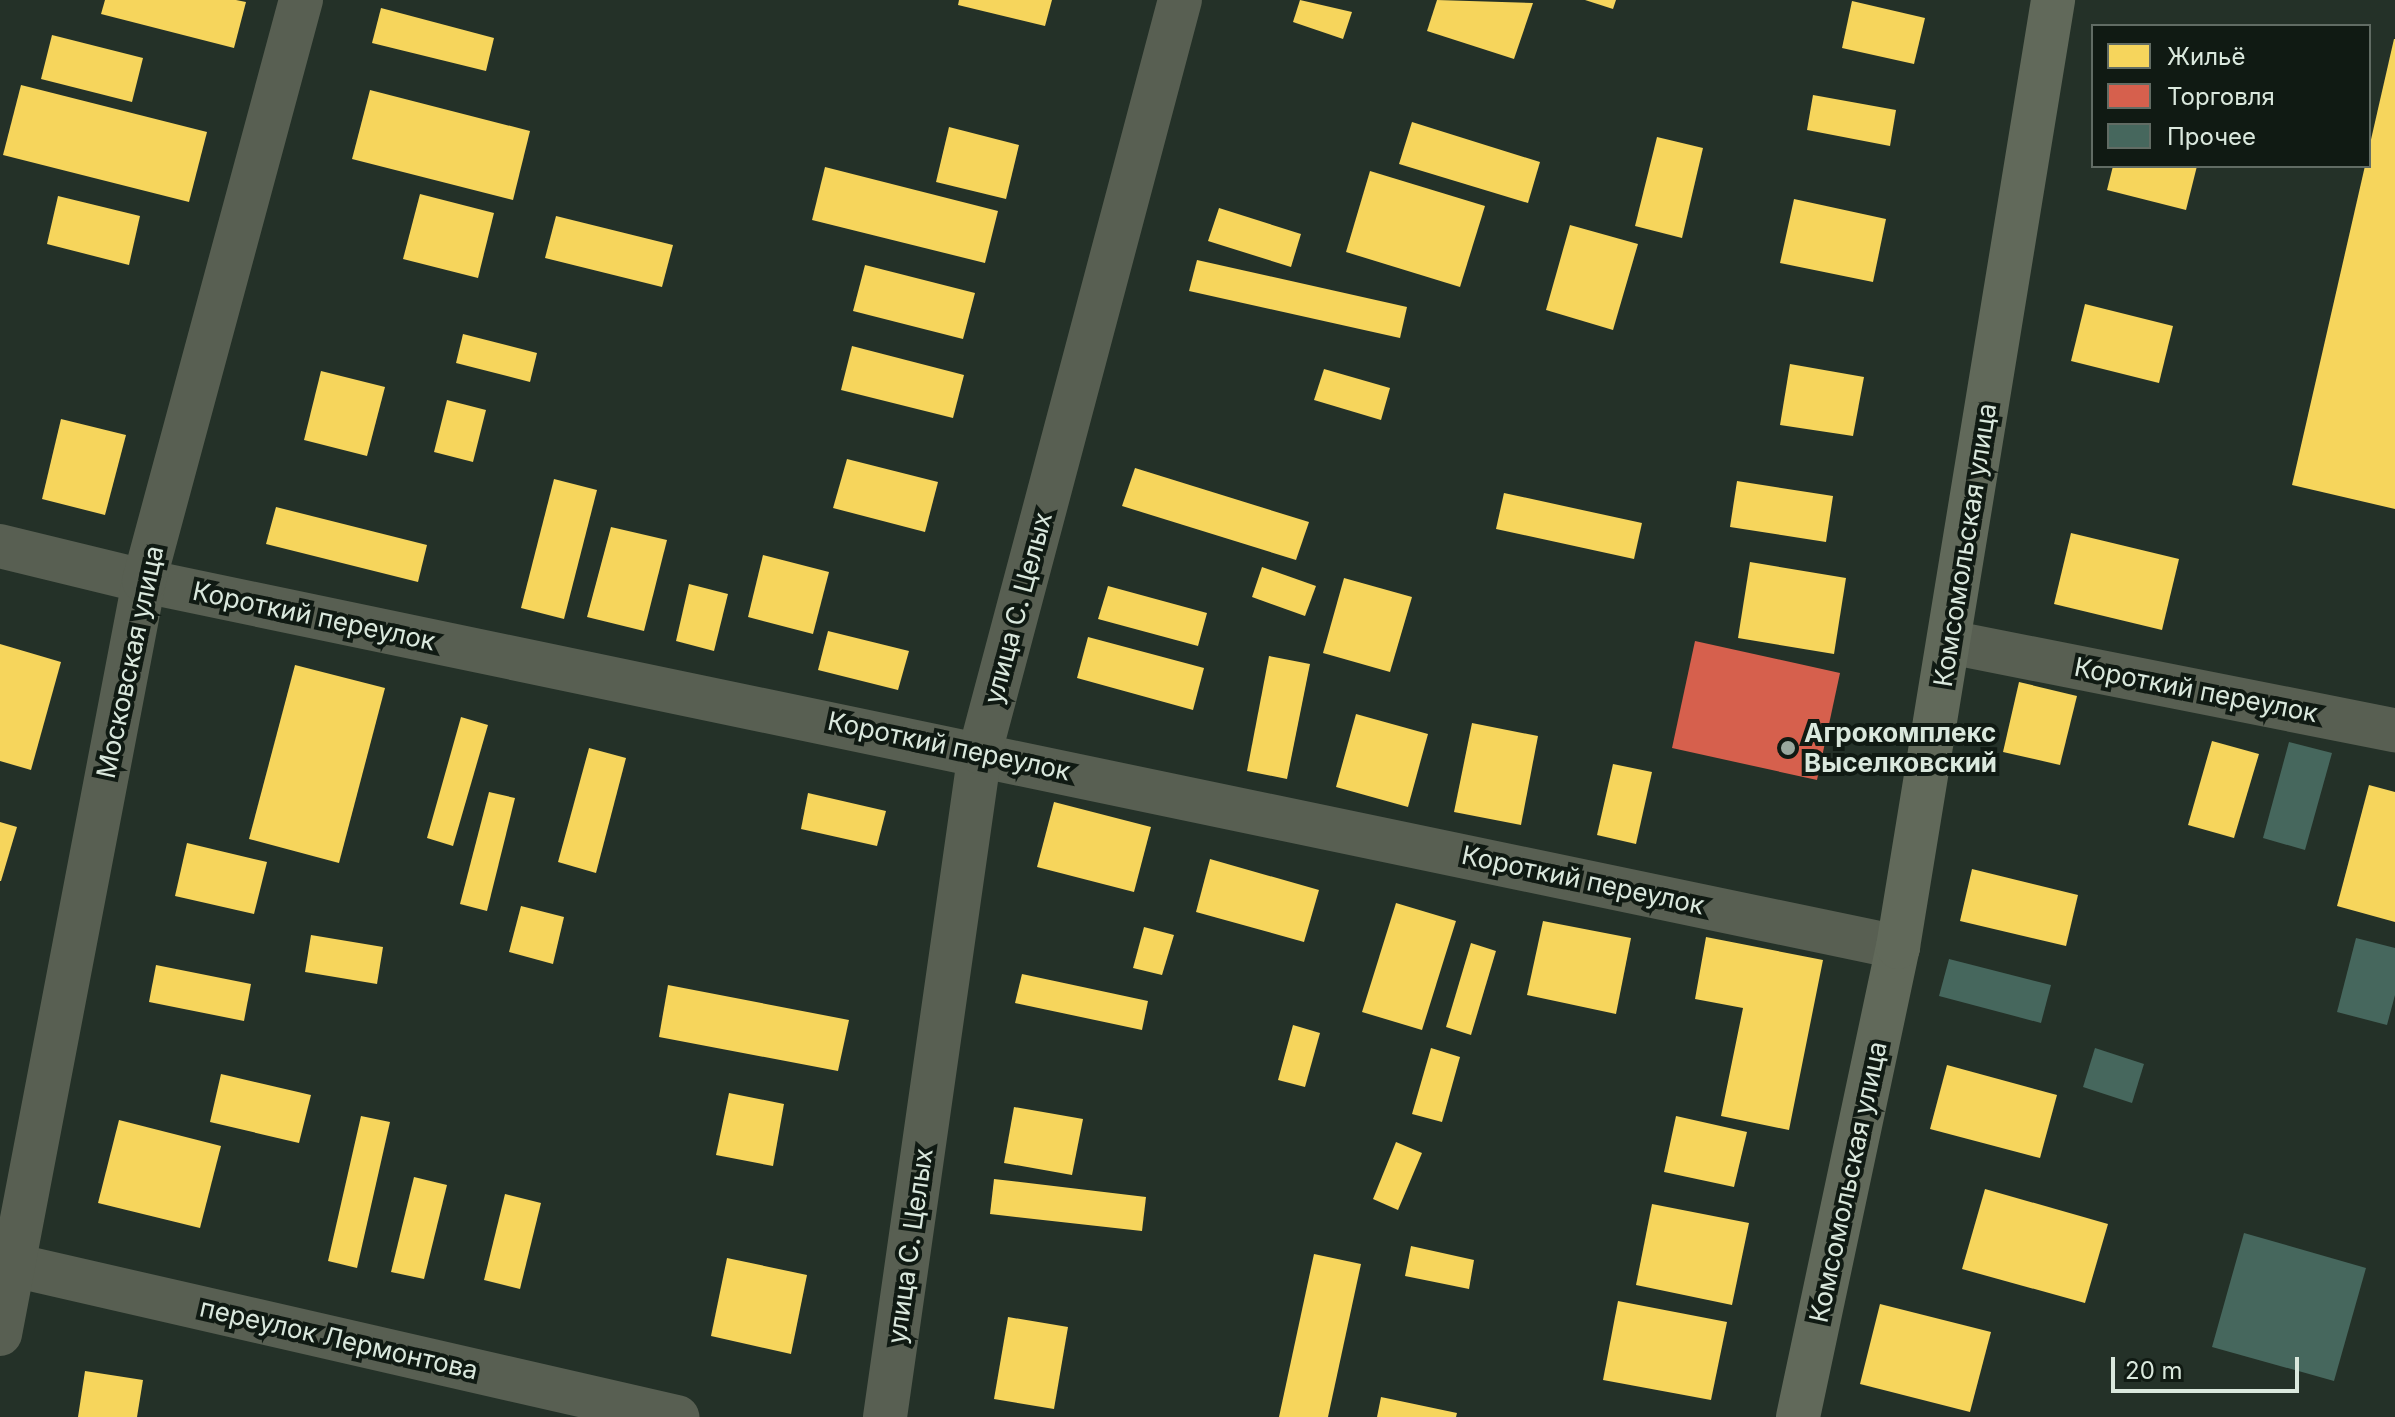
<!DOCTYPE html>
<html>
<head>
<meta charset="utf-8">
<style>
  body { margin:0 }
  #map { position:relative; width:2395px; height:1417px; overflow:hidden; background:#243128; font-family:Inter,sans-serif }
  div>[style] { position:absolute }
  .homes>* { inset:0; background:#f6d55c }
  .shops>* { inset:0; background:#d6604d }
  .building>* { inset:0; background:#46675d }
  .street>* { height:44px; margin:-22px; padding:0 22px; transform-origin:22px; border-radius:22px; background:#585f52 }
  .secondary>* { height:44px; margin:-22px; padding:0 22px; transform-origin:22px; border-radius:22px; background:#61695a }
  .dots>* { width:22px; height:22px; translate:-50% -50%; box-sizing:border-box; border:4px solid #101a13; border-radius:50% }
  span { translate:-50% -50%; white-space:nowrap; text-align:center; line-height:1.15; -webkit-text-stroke:8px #101a13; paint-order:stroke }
  .street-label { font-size:26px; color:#dae8dd }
  .poi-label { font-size:26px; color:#dae8dd; font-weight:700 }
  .left { translate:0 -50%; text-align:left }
  .legend { position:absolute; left:2091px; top:24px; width:280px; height:144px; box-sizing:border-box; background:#101a13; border:2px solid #616c64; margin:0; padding:10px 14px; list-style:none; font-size:24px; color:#dae8dd }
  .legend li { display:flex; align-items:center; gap:16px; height:40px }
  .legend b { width:40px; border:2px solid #616c64 }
  .scale { position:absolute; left:2111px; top:1357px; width:188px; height:36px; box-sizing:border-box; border:4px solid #dae8dd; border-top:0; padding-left:10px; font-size:24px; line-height:28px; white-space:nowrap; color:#dae8dd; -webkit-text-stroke:6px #101a13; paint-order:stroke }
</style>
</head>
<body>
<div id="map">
  <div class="homes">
    <i style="clip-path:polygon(105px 0,236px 0,246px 2px,234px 48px,101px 14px)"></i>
    <i style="clip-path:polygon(959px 0,1052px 0,1045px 26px,958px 5px)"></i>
    <i style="clip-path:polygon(1300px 0,1352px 12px,1343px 39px,1293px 22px)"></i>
    <i style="clip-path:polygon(1437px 0,1533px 3px,1514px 59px,1427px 31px)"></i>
    <i style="clip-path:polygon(1585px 0,1616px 0,1613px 9px)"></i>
    <i style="clip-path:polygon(1852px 1px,1925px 18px,1914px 64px,1842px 48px)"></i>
    <i style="clip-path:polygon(381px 8px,494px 38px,486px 71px,372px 43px)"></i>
    <i style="clip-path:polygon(52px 35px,143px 58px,132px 102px,41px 79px)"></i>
    <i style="clip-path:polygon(2394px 39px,2395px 39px,2395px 509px,2292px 485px)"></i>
    <i style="clip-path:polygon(21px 85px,207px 132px,189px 202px,3px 155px)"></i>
    <i style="clip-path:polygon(370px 90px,530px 131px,513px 200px,352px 159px)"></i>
    <i style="clip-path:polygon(1813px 95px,1896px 110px,1890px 146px,1807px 130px)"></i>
    <i style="clip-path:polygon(1412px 122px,1540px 162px,1528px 203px,1399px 164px)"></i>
    <i style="clip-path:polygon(949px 127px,1019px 145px,1006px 199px,936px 182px)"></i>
    <i style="clip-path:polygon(1657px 137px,1703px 148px,1682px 238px,1635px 226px)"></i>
    <i style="clip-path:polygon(2113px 166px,2197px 166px,2186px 210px,2107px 190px)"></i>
    <i style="clip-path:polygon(825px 167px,998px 211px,985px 263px,812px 220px)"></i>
    <i style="clip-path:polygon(1370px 171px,1485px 206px,1460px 287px,1346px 252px)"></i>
    <i style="clip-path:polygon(420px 194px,494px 213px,478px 278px,403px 259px)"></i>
    <i style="clip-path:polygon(58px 196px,140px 216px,129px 265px,47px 244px)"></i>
    <i style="clip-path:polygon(1794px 199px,1886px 219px,1873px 282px,1780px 263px)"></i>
    <i style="clip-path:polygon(1219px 208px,1301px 234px,1291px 267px,1208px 241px)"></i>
    <i style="clip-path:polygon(556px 216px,673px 245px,662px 287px,545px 258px)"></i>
    <i style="clip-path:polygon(1570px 225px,1638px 244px,1613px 330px,1546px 310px)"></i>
    <i style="clip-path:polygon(1197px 260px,1407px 307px,1400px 338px,1189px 291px)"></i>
    <i style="clip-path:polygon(865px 265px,975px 293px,963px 339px,853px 311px)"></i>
    <i style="clip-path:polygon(2085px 304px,2173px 326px,2159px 383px,2071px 361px)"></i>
    <i style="clip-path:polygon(463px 334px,537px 353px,530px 382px,456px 363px)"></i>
    <i style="clip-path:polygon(852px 346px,964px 375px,953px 418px,841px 390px)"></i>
    <i style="clip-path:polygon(1790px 364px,1864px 377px,1853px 436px,1780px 425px)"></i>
    <i style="clip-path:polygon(1324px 369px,1390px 388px,1381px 420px,1314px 400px)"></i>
    <i style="clip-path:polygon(321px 371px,385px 387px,367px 456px,304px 440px)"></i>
    <i style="clip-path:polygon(447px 400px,486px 410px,473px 462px,434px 452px)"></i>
    <i style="clip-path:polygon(61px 419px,126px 435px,105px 515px,42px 499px)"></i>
    <i style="clip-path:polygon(847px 459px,938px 482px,925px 532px,833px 508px)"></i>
    <i style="clip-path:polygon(1135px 468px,1309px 522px,1296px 560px,1122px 506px)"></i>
    <i style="clip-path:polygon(554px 479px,597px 490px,564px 619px,521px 608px)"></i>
    <i style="clip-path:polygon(1737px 481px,1833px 496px,1826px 542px,1730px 527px)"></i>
    <i style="clip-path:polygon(1504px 493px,1642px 523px,1634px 559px,1496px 529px)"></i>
    <i style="clip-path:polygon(276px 507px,427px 545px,418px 582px,266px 544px)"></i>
    <i style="clip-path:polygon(611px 527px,667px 540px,644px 631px,587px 617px)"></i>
    <i style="clip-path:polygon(2071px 533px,2179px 559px,2162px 630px,2054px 604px)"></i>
    <i style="clip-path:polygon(763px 555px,829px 572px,813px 634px,748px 617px)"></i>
    <i style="clip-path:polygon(1750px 562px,1846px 578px,1834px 654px,1738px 638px)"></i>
    <i style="clip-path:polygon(1262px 567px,1316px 586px,1305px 616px,1252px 597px)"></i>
    <i style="clip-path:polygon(1344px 578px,1412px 597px,1390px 672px,1323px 653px)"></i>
    <i style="clip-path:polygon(689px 584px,728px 594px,714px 651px,676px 641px)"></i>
    <i style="clip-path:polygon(1108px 586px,1207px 613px,1198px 646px,1098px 619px)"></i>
    <i style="clip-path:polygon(828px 631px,909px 651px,898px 690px,818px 670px)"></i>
    <i style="clip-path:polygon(1088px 637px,1204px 668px,1193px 710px,1077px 678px)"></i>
    <i style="clip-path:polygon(0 644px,61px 662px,31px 770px,0 761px)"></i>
    <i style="clip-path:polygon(1269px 656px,1310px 664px,1287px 779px,1247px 771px)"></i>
    <i style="clip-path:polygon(295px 665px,385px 688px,339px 863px,249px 839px)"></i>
    <i style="clip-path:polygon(2019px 682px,2077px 696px,2060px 765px,2003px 752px)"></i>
    <i style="clip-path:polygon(1356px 714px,1428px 734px,1408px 807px,1336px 787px)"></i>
    <i style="clip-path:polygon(461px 717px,488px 725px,453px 846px,427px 838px)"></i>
    <i style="clip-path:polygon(1472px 723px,1538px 736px,1521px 825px,1454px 812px)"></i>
    <i style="clip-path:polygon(2212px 741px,2259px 754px,2234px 838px,2188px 825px)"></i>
    <i style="clip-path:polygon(589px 748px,626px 758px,596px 873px,558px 862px)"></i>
    <i style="clip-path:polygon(1613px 764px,1652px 772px,1636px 844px,1597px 835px)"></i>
    <i style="clip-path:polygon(2369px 785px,2395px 792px,2395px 922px,2337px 906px)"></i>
    <i style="clip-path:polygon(489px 792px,515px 798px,487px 911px,460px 904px)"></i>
    <i style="clip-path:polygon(808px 793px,886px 811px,877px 846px,801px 829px)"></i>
    <i style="clip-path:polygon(1054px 802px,1151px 827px,1134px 892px,1037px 867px)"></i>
    <i style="clip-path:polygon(0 822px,17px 827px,1px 881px,0 881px)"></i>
    <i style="clip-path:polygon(187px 843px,267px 862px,254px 914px,175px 896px)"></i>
    <i style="clip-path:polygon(1210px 859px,1319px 890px,1304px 942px,1196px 912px)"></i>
    <i style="clip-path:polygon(1972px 869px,2078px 895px,2066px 946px,1960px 921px)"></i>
    <i style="clip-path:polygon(1396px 903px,1456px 921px,1422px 1030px,1362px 1012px)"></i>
    <i style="clip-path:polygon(521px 906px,564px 917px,553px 964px,509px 952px)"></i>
    <i style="clip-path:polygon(1543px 921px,1631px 938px,1616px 1014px,1527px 995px)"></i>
    <i style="clip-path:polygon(1144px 927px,1174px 935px,1162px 975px,1133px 968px)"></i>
    <i style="clip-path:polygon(311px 935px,383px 947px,377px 984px,305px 972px)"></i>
    <i style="clip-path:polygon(1706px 937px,1823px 960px,1789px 1130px,1721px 1116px,1743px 1008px,1695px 999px)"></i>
    <i style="clip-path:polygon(1471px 943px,1496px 951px,1471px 1035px,1446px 1027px)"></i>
    <i style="clip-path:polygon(156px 965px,251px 984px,244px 1021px,149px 1002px)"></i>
    <i style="clip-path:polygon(1022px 974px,1148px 1001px,1142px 1030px,1015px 1003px)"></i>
    <i style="clip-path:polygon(668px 985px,849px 1020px,838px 1071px,659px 1037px)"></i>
    <i style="clip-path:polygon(1293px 1025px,1320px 1033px,1305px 1087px,1278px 1080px)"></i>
    <i style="clip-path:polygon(1431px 1048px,1460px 1057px,1442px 1122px,1412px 1114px)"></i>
    <i style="clip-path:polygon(1947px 1065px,2057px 1095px,2040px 1158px,1930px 1129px)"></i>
    <i style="clip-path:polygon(221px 1074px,311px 1095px,299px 1143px,210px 1122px)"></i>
    <i style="clip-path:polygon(729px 1093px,784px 1104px,773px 1166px,716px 1155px)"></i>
    <i style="clip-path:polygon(1014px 1107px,1083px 1119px,1072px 1175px,1004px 1163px)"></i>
    <i style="clip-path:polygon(361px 1116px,390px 1122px,357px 1268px,328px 1261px)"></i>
    <i style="clip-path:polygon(1676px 1116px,1747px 1132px,1734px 1187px,1664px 1172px)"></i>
    <i style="clip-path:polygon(119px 1120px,221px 1146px,200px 1228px,98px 1203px)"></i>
    <i style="clip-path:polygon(1396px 1142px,1422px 1153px,1398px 1210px,1373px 1199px)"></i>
    <i style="clip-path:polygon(414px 1177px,447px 1185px,424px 1279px,391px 1272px)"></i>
    <i style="clip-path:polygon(994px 1179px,1146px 1197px,1142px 1231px,990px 1214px)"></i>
    <i style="clip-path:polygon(1985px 1189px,2108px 1224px,2085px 1303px,1962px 1269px)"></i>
    <i style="clip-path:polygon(505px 1194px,541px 1203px,520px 1289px,484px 1280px)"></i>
    <i style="clip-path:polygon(1652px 1204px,1749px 1223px,1732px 1305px,1636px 1285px)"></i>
    <i style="clip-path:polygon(1411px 1246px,1474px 1260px,1469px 1289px,1405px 1276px)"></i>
    <i style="clip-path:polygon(1314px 1254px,1361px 1264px,1328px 1417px,1279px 1417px)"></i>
    <i style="clip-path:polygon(727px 1258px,807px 1275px,791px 1354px,711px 1336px)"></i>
    <i style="clip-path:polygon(1618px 1301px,1727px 1322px,1711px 1400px,1603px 1380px)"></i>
    <i style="clip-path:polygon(1880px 1304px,1991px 1332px,1970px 1412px,1860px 1384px)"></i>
    <i style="clip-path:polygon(1008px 1317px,1068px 1327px,1054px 1409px,994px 1399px)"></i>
    <i style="clip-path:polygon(85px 1371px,143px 1380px,137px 1417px,78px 1417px)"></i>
    <i style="clip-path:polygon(1381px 1397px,1457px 1413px,1456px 1417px,1377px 1417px)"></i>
  </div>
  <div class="shops">
    <i style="clip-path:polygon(1695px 641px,1840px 673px,1817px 780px,1672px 748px)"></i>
  </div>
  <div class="building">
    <i style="clip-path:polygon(2289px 742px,2332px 753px,2305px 850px,2263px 838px)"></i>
    <i style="clip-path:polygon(2356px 938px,2395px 948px,2395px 995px,2387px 1025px,2337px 1012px)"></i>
    <i style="clip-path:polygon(1949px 959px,2051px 985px,2041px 1023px,1939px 996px)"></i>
    <i style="clip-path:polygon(2095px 1048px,2144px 1064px,2132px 1103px,2083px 1087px)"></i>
    <i style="clip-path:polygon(2244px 1233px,2366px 1268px,2334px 1381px,2212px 1347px)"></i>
  </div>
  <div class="street">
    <i style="left:0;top:546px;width:148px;rotate:13.7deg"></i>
    <i style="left:144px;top:581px;width:1792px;rotate:11.79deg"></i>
    <i style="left:1949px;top:642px;width:455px;rotate:11.2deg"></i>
    <i style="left:0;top:1262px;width:695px;rotate:12.9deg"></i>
    <i style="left:0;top:1334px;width:767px;rotate:-79.17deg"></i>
    <i style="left:144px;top:581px;width:602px;rotate:-74.88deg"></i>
    <i style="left:885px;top:1417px;width:672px;rotate:-81.87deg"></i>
    <i style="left:980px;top:752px;width:778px;rotate:-75.11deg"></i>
  </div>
  <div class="secondary">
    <i style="left:1798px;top:1417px;width:481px;rotate:-78deg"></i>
    <i style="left:1898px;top:947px;width:960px;rotate:-80.7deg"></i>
  </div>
  <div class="dots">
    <i style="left:1788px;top:748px;background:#9aa89e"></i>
  </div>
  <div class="street-label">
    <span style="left:1965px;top:545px;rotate:-81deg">Комсомольская улица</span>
    <span style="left:1018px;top:608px;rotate:-75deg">улица С. Целых</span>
    <span style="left:314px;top:616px;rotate:12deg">Короткий переулок</span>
    <span style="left:130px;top:662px;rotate:-78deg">Московская улица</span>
    <span style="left:2196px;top:690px;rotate:11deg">Короткий переулок</span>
    <span style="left:949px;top:746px;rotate:12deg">Короткий переулок</span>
    <span style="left:1583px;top:880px;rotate:12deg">Короткий переулок</span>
    <span style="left:1848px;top:1182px;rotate:-78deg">Комсомольская улица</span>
    <span style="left:910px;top:1246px;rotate:-82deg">улица С. Целых</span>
    <span style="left:339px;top:1339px;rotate:13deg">переулок Лермонтова</span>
  </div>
  <div class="poi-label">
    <span class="left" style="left:1804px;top:748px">Агрокомплекс<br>Выселковский</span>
  </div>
  <ul class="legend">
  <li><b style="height:22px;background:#f6d55c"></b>Жильё</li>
  <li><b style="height:22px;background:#d6604d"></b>Торговля</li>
  <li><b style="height:22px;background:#46675d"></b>Прочее</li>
  </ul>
  <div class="scale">20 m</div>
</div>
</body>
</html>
